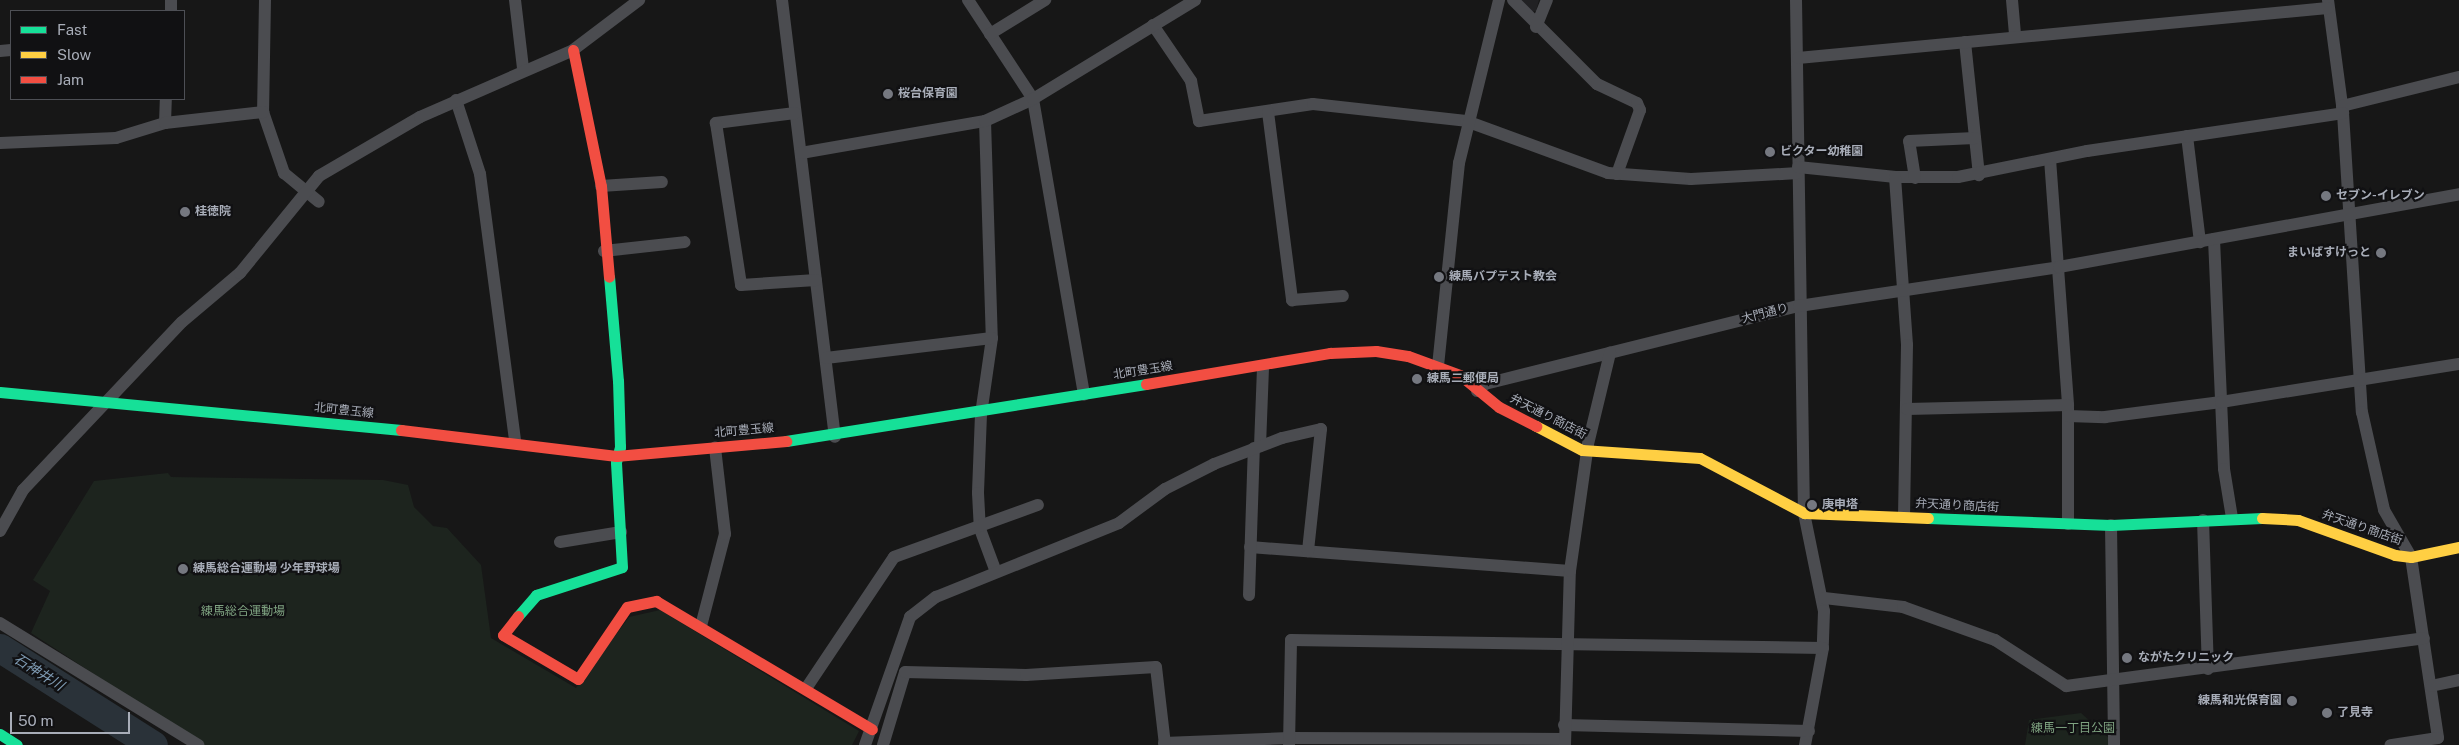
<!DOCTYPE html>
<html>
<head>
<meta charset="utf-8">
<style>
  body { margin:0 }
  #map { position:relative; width:2459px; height:745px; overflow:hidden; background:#171717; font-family:"Public Sans","Noto Sans JP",sans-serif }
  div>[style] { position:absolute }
  .built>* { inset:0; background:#212123 }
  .green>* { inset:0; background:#1d241e }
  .river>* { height:29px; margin:-14.5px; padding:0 14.5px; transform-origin:14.5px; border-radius:14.5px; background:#2a3239 }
  .street>* { height:12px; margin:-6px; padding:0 6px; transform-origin:6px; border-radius:6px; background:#4b4c50 }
  .fast>* { height:11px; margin:-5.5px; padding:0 5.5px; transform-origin:5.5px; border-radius:5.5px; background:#16e098 }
  .slow>* { height:11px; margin:-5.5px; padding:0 5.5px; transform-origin:5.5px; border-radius:5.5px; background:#ffcf43 }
  .jam>* { height:11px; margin:-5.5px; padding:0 5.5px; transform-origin:5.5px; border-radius:5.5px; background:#f24e42 }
  .dots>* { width:14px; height:14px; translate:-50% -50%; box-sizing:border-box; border:2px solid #111113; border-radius:50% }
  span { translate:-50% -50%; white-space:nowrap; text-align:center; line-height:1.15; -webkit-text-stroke:4.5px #111113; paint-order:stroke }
  .poi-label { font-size:12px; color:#a8adb8; font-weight:700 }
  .left { translate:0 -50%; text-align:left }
  .right { translate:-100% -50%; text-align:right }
  .street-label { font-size:12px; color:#a8adb8 }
  .park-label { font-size:12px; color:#7fa381 }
  .water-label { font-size:14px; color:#7f9bb3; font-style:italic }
  .legend { position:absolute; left:10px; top:10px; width:175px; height:90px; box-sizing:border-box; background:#111113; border:1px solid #4d4f55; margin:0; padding:6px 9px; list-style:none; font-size:15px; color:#a8adb8 }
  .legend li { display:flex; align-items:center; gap:10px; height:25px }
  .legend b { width:25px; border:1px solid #4d4f55 }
  .scale { position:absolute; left:10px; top:712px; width:120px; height:22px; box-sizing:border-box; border:2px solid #a8adb8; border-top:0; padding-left:6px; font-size:15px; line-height:18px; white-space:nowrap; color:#a8adb8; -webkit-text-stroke:4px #111113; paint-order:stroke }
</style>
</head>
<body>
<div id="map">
  <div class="built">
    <i style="clip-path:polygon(1516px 0,1539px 0,1536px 11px,1527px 13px)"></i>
  </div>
  <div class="green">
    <i style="clip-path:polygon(168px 473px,171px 477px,383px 480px,408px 485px,414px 507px,433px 526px,447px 528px,481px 565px,491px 638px,576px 688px,629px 617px,660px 610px,859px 731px,852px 745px,203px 745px,31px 633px,50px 591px,33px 580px,94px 481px)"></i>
    <i style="clip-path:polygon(2081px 713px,2110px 739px,2109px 745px,2025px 745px,2029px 720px)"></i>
  </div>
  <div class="river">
    <i style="left:0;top:648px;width:181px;rotate:32.4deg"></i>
  </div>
  <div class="street">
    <i style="left:265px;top:0;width:112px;rotate:91deg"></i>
    <i style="left:263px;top:112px;width:65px;rotate:71deg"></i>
    <i style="left:284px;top:173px;width:45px;rotate:39.6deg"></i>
    <i style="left:515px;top:0;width:68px;rotate:83.3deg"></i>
    <i style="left:782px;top:0;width:440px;rotate:83.1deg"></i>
    <i style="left:968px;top:0;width:118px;rotate:56.7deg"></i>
    <i style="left:1033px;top:99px;width:300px;rotate:80.2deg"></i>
    <i style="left:1513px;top:0;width:119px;rotate:45deg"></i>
    <i style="left:1597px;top:84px;width:44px;rotate:25.4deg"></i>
    <i style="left:1637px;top:103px;width:8px;rotate:67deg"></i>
    <i style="left:1640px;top:110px;width:68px;rotate:109.8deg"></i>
    <i style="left:1796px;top:0;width:513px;rotate:89.11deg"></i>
    <i style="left:1804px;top:513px;width:100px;rotate:78.5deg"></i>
    <i style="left:1824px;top:611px;width:37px;rotate:92deg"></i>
    <i style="left:1823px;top:648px;width:99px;rotate:100.5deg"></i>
    <i style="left:2012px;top:0;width:37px;rotate:85deg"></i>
    <i style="left:2328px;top:0;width:114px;rotate:82.4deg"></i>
    <i style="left:2343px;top:113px;width:300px;rotate:86.4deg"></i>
    <i style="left:2362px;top:412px;width:100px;rotate:77.3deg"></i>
    <i style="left:2384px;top:510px;width:54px;rotate:60.1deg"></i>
    <i style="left:2411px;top:557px;width:183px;rotate:81.5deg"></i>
    <i style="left:2438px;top:738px;width:48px;rotate:171.5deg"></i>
    <i style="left:171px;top:11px;width:11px;rotate:-90deg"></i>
    <i style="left:1153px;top:25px;width:68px;rotate:55.8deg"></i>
    <i style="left:1191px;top:81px;width:41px;rotate:78.7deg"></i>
    <i style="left:1199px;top:121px;width:115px;rotate:-8.5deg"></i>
    <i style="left:1313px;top:104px;width:154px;rotate:6.3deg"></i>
    <i style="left:1466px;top:121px;width:151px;rotate:20.1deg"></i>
    <i style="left:1608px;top:173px;width:83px;rotate:4.1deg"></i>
    <i style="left:1691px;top:179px;width:107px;rotate:-3.2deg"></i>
    <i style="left:1536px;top:27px;width:29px;rotate:-68deg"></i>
    <i style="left:990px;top:34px;width:65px;rotate:-31.7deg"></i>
    <i style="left:1965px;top:42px;width:134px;rotate:84deg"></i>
    <i style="left:0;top:51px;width:11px;rotate:-5deg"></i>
    <i style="left:1798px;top:58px;width:532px;rotate:-5.39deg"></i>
    <i style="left:456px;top:100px;width:78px;rotate:72deg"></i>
    <i style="left:480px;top:174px;width:269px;rotate:82.5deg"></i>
    <i style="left:2342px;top:106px;width:121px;rotate:-13.9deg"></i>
    <i style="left:1268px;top:112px;width:190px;rotate:82.7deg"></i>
    <i style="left:1292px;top:300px;width:51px;rotate:-4.5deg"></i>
    <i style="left:795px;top:113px;width:80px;rotate:172.8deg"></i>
    <i style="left:716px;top:123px;width:164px;rotate:81.2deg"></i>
    <i style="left:741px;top:285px;width:75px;rotate:-3.8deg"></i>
    <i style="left:985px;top:121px;width:217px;rotate:88.2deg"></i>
    <i style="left:992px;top:338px;width:77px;rotate:98.2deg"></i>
    <i style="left:981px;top:414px;width:79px;rotate:92.2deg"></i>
    <i style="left:978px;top:493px;width:36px;rotate:87deg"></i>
    <i style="left:980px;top:529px;width:46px;rotate:69.6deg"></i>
    <i style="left:165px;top:123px;width:24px;rotate:-88deg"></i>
    <i style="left:2187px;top:136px;width:107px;rotate:83deg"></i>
    <i style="left:0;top:143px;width:116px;rotate:-2.5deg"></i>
    <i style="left:116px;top:138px;width:51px;rotate:-17deg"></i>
    <i style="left:165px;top:123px;width:99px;rotate:-6.4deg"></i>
    <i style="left:801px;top:153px;width:187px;rotate:-9.9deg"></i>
    <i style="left:985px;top:121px;width:53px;rotate:-24.6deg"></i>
    <i style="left:1033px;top:99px;width:190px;rotate:-31.4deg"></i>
    <i style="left:2050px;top:159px;width:247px;rotate:85.8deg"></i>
    <i style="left:2068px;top:405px;width:119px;rotate:90deg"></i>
    <i style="left:1798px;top:167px;width:98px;rotate:5.9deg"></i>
    <i style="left:1895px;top:177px;width:63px"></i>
    <i style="left:1958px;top:177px;width:132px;rotate:-11.4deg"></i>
    <i style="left:2087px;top:151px;width:259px;rotate:-8.4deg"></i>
    <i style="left:1895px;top:177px;width:168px;rotate:85.9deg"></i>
    <i style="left:1907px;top:345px;width:172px;rotate:91deg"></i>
    <i style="left:1915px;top:178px;width:37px;rotate:-99deg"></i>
    <i style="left:1909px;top:141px;width:66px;rotate:-2.6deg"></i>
    <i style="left:601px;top:186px;width:61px;rotate:-3.8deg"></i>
    <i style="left:2214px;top:239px;width:230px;rotate:87.5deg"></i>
    <i style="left:2224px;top:469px;width:50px;rotate:80.7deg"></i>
    <i style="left:604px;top:251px;width:81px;rotate:-6.3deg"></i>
    <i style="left:826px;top:358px;width:167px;rotate:-6.9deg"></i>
    <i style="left:1438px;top:366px;width:204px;rotate:-84.1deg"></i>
    <i style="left:1459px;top:163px;width:168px;rotate:-76.2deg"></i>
    <i style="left:1477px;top:391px;width:11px;rotate:-41deg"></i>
    <i style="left:1485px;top:384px;width:324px;rotate:-14deg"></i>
    <i style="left:1799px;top:306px;width:263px;rotate:-8.5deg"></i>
    <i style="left:2059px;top:267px;width:407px;rotate:-10.3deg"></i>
    <i style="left:1907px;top:409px;width:161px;rotate:-1.4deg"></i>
    <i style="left:2068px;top:416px;width:37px;rotate:2deg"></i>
    <i style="left:2105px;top:417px;width:117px;rotate:-7.4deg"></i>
    <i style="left:2221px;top:402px;width:241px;rotate:-9.1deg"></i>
    <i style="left:1260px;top:446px;width:79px;rotate:-87.8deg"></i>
    <i style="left:2203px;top:520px;width:149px;rotate:88.1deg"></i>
    <i style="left:2111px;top:525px;width:220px;rotate:89.2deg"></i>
    <i style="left:0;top:531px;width:47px;rotate:-60.7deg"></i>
    <i style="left:23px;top:490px;width:231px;rotate:-46.6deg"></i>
    <i style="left:182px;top:322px;width:76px;rotate:-40.2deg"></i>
    <i style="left:240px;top:273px;width:125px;rotate:-50.8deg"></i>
    <i style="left:319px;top:176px;width:117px;rotate:-30.3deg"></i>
    <i style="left:420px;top:117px;width:167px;rotate:-23.6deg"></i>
    <i style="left:573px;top:50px;width:83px;rotate:-37.1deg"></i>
    <i style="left:560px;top:542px;width:62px;rotate:-9.3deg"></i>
    <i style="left:1250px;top:547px;width:321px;rotate:4.3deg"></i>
    <i style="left:1249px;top:595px;width:147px;rotate:-88.1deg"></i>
    <i style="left:1824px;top:598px;width:80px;rotate:6.5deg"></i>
    <i style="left:1903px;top:607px;width:98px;rotate:19.7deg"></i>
    <i style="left:1995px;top:640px;width:85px;rotate:32.9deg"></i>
    <i style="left:2066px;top:686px;width:361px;rotate:-7.6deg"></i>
    <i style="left:0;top:623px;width:233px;rotate:31.6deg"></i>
    <i style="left:701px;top:626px;width:95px;rotate:-75.4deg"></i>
    <i style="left:725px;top:534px;width:87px;rotate:-96.6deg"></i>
    <i style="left:2431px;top:686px;width:29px;rotate:-12deg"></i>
    <i style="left:807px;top:687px;width:156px;rotate:-56.2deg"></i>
    <i style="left:894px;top:557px;width:153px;rotate:-19.9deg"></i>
    <i style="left:1564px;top:725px;width:245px;rotate:1.4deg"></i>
    <i style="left:1164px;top:743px;width:125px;rotate:-2.3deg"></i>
    <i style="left:1289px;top:738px;width:276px;rotate:0.2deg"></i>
    <i style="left:865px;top:745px;width:136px;rotate:-70.6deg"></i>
    <i style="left:910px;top:617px;width:33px;rotate:-38deg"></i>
    <i style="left:936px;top:597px;width:197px;rotate:-22deg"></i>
    <i style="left:1119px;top:523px;width:57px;rotate:-36.5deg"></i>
    <i style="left:1165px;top:489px;width:55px;rotate:-27deg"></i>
    <i style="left:1214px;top:464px;width:73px;rotate:-20.9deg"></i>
    <i style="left:1282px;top:438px;width:40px;rotate:-13deg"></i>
    <i style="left:1321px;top:429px;width:123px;rotate:96.1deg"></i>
    <i style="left:883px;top:745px;width:76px;rotate:-73.2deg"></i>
    <i style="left:905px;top:672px;width:121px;rotate:1.4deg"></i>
    <i style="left:1026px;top:675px;width:130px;rotate:-3.5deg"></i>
    <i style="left:1156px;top:667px;width:79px;rotate:83.4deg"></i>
    <i style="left:1289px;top:745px;width:105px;rotate:-88.9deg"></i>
    <i style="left:1291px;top:640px;width:532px;rotate:0.86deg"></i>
    <i style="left:1565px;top:745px;width:174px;rotate:-88.4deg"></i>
    <i style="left:1570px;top:571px;width:128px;rotate:-81.9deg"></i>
    <i style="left:1588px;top:444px;width:94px;rotate:-76.4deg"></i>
  </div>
  <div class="fast">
    <i style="left:0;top:392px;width:403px;rotate:5.4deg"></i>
    <i style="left:786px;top:441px;width:364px;rotate:-9deg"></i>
    <i style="left:1928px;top:518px;width:183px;rotate:2.2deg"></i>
    <i style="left:2111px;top:525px;width:151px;rotate:-2.7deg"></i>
    <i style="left:518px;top:616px;width:28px;rotate:-49deg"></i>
    <i style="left:536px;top:595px;width:90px;rotate:-18deg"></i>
    <i style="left:622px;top:567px;width:105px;rotate:-93.3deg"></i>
    <i style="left:616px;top:462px;width:16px;rotate:-75deg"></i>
    <i style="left:620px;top:447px;width:66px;rotate:-91.7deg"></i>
    <i style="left:618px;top:381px;width:104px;rotate:-94.9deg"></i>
    <i style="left:0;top:734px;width:20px;rotate:33deg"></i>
  </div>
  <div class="slow">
    <i style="left:1536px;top:426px;width:52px;rotate:27.6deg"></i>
    <i style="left:1582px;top:450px;width:118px;rotate:3.9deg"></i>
    <i style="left:1700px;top:458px;width:118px;rotate:27.9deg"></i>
    <i style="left:1804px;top:513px;width:124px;rotate:2.3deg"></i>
    <i style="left:2262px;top:518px;width:36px;rotate:3deg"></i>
    <i style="left:2298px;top:520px;width:103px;rotate:19.8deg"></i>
    <i style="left:2395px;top:555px;width:16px;rotate:7deg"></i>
    <i style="left:2411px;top:557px;width:49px;rotate:-11.8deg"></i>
  </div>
  <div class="jam">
    <i style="left:573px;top:50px;width:139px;rotate:78.4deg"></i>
    <i style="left:601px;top:186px;width:91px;rotate:85deg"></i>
    <i style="left:1146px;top:384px;width:187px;rotate:-9.6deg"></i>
    <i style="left:1330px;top:353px;width:46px;rotate:-2.5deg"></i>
    <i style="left:1376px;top:351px;width:32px;rotate:9deg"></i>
    <i style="left:1408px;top:356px;width:55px;rotate:20.1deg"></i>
    <i style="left:1460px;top:375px;width:50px;rotate:39.4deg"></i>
    <i style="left:1499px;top:407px;width:42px;rotate:27.2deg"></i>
    <i style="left:401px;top:430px;width:217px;rotate:6.9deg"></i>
    <i style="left:616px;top:456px;width:171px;rotate:-5deg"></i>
    <i style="left:518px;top:616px;width:24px;rotate:128deg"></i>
    <i style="left:503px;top:635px;width:87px;rotate:30.4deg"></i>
    <i style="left:578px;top:679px;width:87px;rotate:-55.8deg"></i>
    <i style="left:627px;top:607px;width:30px;rotate:-12deg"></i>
    <i style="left:656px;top:601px;width:251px;rotate:30.7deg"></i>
  </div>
  <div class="dots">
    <i style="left:888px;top:94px;background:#757880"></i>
    <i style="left:1770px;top:152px;background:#757880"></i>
    <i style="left:2326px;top:196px;background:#757880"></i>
    <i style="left:185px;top:212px;background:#757880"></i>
    <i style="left:2381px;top:253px;background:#757880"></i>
    <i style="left:1439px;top:277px;background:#757880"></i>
    <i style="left:1417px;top:379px;background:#757880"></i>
    <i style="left:1812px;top:505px;background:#757880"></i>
    <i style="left:183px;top:569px;background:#757880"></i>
    <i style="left:2127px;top:658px;background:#757880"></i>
    <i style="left:2292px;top:701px;background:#757880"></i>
    <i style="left:2327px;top:713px;background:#757880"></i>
  </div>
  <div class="poi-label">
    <span class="left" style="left:898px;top:94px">桜台保育園</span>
    <span class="left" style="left:1780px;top:152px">ビクター幼稚園</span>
    <span class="left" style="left:2336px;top:196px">セブン-イレブン</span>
    <span class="left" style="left:195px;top:212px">桂徳院</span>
    <span class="right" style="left:2371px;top:253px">まいばすけっと</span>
    <span class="left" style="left:1449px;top:277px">練馬バプテスト教会</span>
    <span class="left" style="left:1427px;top:379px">練馬二郵便局</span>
    <span class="left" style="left:1822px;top:505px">庚申塔</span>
    <span class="left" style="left:193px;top:569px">練馬総合運動場 少年野球場</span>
    <span class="left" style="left:2138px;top:658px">ながたクリニック</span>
    <span class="right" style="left:2282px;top:701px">練馬和光保育園</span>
    <span class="left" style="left:2337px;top:713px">了見寺</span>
  </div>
  <div class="street-label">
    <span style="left:1765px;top:314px;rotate:-14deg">大門通り</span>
    <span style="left:1143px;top:371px;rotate:-9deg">北町豊玉線</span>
    <span style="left:344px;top:411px;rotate:6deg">北町豊玉線</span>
    <span style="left:1548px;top:417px;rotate:27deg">弁天通り商店街</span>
    <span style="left:744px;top:431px;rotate:-5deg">北町豊玉線</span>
    <span style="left:1957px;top:506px;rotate:3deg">弁天通り商店街</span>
    <span style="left:2362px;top:528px;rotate:19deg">弁天通り商店街</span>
  </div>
  <div class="park-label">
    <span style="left:243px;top:612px">練馬総合運動場</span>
    <span style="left:2073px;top:729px">練馬一丁目公園</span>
  </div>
  <div class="water-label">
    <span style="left:39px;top:672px;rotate:32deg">石神井川</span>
  </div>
  <ul class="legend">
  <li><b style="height:6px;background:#16e098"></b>Fast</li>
  <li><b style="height:6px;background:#ffcf43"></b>Slow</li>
  <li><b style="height:6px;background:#f24e42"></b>Jam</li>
  </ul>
  <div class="scale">50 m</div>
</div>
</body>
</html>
